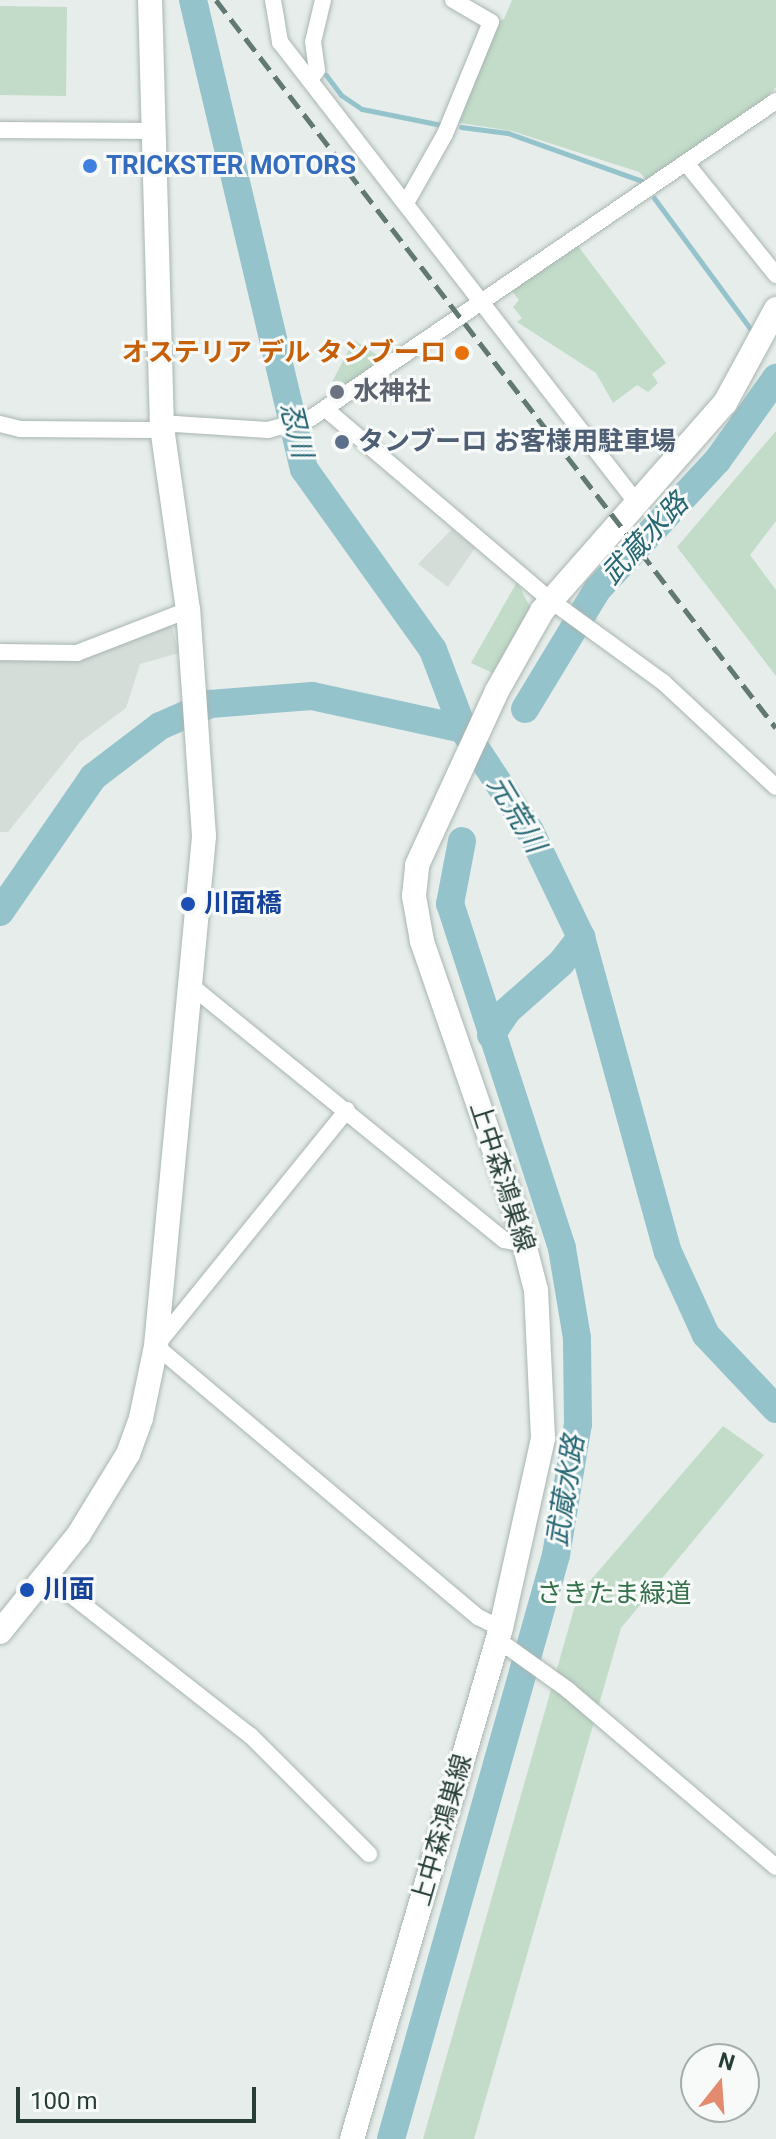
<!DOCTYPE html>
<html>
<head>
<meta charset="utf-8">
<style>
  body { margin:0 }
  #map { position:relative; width:776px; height:2139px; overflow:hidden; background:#e6edea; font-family:Roboto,"Noto Sans JP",sans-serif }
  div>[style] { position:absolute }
  .built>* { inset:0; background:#d5ddd9 }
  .green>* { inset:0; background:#c2dcc9 }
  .stream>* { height:5px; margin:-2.5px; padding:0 2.5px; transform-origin:2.5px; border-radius:2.5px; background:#95c3cc }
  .river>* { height:28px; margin:-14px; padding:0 14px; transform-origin:14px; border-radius:14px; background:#95c3cc }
  .roads { filter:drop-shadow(0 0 2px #a9b5b1) drop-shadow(0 0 2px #a9b5b1) }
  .street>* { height:16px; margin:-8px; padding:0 8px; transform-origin:8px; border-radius:8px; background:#fff }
  .secondary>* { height:24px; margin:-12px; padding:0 12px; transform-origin:12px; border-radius:12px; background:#fff }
  .rail>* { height:5px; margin-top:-2.5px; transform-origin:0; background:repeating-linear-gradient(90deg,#627973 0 16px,transparent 0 24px) }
  .dots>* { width:22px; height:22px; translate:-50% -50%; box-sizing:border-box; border:4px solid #f7faf8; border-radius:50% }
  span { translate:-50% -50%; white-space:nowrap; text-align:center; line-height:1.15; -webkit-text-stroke:6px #f7faf8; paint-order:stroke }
  .shop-label { font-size:26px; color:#366cbe; font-weight:700 }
  .left { translate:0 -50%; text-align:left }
  .food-label { font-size:26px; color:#c56008; font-weight:700 }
  .right { translate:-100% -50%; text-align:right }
  .worship-label { font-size:26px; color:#5b616d; font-weight:700 }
  .service-label { font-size:26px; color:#4e5e75; font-weight:700 }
  .transit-label { font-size:26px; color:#164399; font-weight:700 }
  .street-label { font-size:26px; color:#273e38 }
  .park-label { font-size:26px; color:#35704c }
  .water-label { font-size:28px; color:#276774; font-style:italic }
  .north { position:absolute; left:680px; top:2043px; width:80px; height:80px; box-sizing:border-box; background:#f7faf8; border:2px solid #a4afab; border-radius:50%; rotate:17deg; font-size:22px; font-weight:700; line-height:32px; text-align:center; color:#273e38 }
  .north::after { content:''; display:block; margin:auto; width:28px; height:36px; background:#e38b6f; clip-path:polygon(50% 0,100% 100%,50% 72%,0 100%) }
  .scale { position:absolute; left:16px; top:2087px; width:240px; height:36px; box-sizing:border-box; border:4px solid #273e38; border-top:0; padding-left:10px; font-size:24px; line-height:28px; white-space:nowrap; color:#273e38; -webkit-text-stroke:6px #f7faf8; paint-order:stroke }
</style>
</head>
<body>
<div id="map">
  <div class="built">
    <i style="clip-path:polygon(452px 529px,475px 548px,448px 587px,418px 564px)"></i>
    <i style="clip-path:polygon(171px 624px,179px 653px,140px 664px,126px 708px,80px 742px,8px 832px,0 832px,0 661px,75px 661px)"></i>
  </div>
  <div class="green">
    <i style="clip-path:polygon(512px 0,776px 0,776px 87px,755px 109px,648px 181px,639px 172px,512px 131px,454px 122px,496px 22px,504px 19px)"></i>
    <i style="clip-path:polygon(0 6px,67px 7px,66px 96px,0 95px)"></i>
    <i style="clip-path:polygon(578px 246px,666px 363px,652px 374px,658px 383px,648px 392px,637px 385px,613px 403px,596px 373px,517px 322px,522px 318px,513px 307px,519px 300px,512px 291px)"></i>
    <i style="clip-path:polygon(354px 340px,386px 361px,341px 392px,330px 386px)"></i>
    <i style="clip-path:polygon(776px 431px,776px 521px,750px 555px,776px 590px,776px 676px,677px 547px)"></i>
    <i style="clip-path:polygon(517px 582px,531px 609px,495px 674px,471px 663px)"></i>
    <i style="clip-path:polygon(723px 1426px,764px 1455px,621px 1628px,474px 2139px,423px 2139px,578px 1595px)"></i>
  </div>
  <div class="stream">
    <i style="left:326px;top:75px;width:25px;rotate:53deg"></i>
    <i style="left:341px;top:95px;width:25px;rotate:34deg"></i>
    <i style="left:362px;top:109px;width:81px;rotate:11.4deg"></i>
    <i style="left:461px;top:127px;width:47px;rotate:7.3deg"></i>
    <i style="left:508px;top:133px;width:142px;rotate:19.7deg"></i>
    <i style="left:654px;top:198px;width:162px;rotate:53.6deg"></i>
  </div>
  <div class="river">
    <i style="left:193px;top:0;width:482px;rotate:76.7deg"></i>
    <i style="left:304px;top:469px;width:222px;rotate:54.5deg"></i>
    <i style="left:433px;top:650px;width:85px;rotate:69.2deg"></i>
    <i style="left:463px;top:729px;width:122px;rotate:56.7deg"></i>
    <i style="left:530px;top:831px;width:118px;rotate:64.3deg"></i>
    <i style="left:581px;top:937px;width:327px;rotate:74.6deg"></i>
    <i style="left:668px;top:1252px;width:91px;rotate:65.4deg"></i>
    <i style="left:706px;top:1335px;width:102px;rotate:46.6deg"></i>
    <i style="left:525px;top:709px;width:139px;rotate:-58.8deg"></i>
    <i style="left:597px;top:590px;width:176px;rotate:-47.1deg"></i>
    <i style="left:717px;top:461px;width:102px;rotate:-54.6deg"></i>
    <i style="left:0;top:912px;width:164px;rotate:-55.4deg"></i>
    <i style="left:93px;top:777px;width:84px;rotate:-37.3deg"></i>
    <i style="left:160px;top:726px;width:55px;rotate:-23.7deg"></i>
    <i style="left:210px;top:704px;width:102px;rotate:-4.5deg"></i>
    <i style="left:312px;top:696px;width:155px;rotate:12.3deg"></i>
    <i style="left:491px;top:1035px;width:29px;rotate:-56deg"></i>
    <i style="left:507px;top:1011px;width:72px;rotate:-41.6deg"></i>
    <i style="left:561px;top:963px;width:33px;rotate:-52deg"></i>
    <i style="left:391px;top:2139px;width:607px;rotate:-74.22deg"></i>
    <i style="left:556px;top:1555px;width:133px;rotate:-80.5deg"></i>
    <i style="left:578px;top:1424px;width:86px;rotate:-90.7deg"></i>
    <i style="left:577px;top:1338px;width:91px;rotate:-99.5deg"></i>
    <i style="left:562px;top:1248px;width:362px;rotate:-108deg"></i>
    <i style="left:450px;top:904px;width:64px;rotate:-79.2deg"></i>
  </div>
  <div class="roads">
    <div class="street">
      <i style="left:273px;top:0;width:43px;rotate:80.5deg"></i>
      <i style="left:280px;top:42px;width:582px;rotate:52.26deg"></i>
      <i style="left:310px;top:80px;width:12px;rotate:-55deg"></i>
      <i style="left:317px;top:70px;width:28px;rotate:-98deg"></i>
      <i style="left:313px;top:42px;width:43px;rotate:-76.6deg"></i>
      <i style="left:0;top:130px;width:153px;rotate:0.4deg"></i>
      <i style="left:686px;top:163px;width:144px;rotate:51.2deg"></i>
      <i style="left:406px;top:203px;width:79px;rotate:-60.5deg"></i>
      <i style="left:445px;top:134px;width:121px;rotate:-67.7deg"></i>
      <i style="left:491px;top:22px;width:44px;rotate:-149.9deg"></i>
      <i style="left:328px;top:411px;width:292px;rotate:40.4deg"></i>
      <i style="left:550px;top:600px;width:140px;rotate:36deg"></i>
      <i style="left:663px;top:682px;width:154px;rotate:42.9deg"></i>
      <i style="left:0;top:424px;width:21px;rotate:14deg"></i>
      <i style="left:20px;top:429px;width:130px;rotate:0.4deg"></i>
      <i style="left:150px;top:430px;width:26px;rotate:-13deg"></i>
      <i style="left:175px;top:424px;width:93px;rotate:3.7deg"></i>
      <i style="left:268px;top:430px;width:45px;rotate:-15.6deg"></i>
      <i style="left:311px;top:418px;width:563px;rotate:-34.28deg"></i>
      <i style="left:0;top:652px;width:77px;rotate:0.7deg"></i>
      <i style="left:77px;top:653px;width:119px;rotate:-21.2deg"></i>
      <i style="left:189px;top:984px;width:406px;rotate:39.1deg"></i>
      <i style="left:504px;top:1240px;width:22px;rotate:10deg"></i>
      <i style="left:347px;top:1110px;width:304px;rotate:129deg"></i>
      <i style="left:156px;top:1346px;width:421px;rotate:40.1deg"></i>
      <i style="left:478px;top:1617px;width:25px;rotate:26deg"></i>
      <i style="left:48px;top:1577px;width:258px;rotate:38.1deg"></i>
      <i style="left:251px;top:1736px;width:167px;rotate:45deg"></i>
      <i style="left:498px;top:1640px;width:86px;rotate:35.5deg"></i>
      <i style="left:568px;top:1690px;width:273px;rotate:40.4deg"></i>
    </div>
    <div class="secondary">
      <i style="left:0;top:1632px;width:126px;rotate:-51.1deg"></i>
      <i style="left:79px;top:1534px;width:94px;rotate:-58.5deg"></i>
      <i style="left:128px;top:1454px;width:38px;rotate:-70deg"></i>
      <i style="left:141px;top:1418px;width:74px;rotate:-78.2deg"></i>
      <i style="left:156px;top:1346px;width:512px;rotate:-84.62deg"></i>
      <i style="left:204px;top:836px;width:227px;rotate:-94deg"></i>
      <i style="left:188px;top:610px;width:184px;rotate:-98.1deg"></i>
      <i style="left:162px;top:428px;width:428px;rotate:-91.6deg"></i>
      <i style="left:352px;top:2139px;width:532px;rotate:-73.74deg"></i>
      <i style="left:501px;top:1628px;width:195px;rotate:-77.5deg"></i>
      <i style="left:543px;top:1438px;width:148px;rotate:-92.7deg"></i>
      <i style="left:536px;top:1290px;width:80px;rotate:-104.6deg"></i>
      <i style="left:516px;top:1213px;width:288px;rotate:-109.1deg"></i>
      <i style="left:422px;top:941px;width:46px;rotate:-100.1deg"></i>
      <i style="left:414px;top:896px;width:31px;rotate:-84deg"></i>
      <i style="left:417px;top:865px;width:192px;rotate:-65.3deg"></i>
      <i style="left:497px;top:691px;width:92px;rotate:-60.6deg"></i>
      <i style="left:542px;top:611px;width:277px;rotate:-48.7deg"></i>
      <i style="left:725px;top:403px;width:107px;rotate:-61.5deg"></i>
    </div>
  </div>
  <div class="rail">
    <i style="left:216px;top:0;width:918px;rotate:52.43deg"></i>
  </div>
  <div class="dots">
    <i style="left:90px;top:166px;background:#3f7fe0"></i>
    <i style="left:462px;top:353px;background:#e8710a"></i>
    <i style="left:337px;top:392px;background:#6b7280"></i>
    <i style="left:342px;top:442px;background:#5c6f8a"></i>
    <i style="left:188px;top:904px;background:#1a4fb4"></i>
    <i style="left:27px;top:1590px;background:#1a4fb4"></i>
  </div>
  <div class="shop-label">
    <span class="left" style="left:106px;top:166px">TRICKSTER MOTORS</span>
  </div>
  <div class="food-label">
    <span class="right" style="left:446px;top:353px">オステリア デル タンブーロ</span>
  </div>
  <div class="worship-label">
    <span class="left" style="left:353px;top:392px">水神社</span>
  </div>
  <div class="service-label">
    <span class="left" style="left:358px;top:442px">タンブーロ お客様用駐車場</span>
  </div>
  <div class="transit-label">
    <span class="left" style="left:204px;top:904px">川面橋</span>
    <span class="left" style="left:43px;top:1590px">川面</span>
  </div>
  <div class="street-label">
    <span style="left:502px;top:1177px;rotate:72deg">上中森鴻巣線</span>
    <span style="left:442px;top:1830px;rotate:-74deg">上中森鴻巣線</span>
  </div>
  <div class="park-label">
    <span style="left:614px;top:1594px">さきたま緑道</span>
  </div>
  <div class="water-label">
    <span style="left:296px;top:430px;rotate:76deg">忍川</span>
    <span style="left:645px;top:539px;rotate:-47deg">武蔵水路</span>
    <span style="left:516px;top:814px;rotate:59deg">元荒川</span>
    <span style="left:566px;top:1491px;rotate:-81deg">武蔵水路</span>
  </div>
  <div class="north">N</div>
  <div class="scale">100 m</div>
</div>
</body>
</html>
